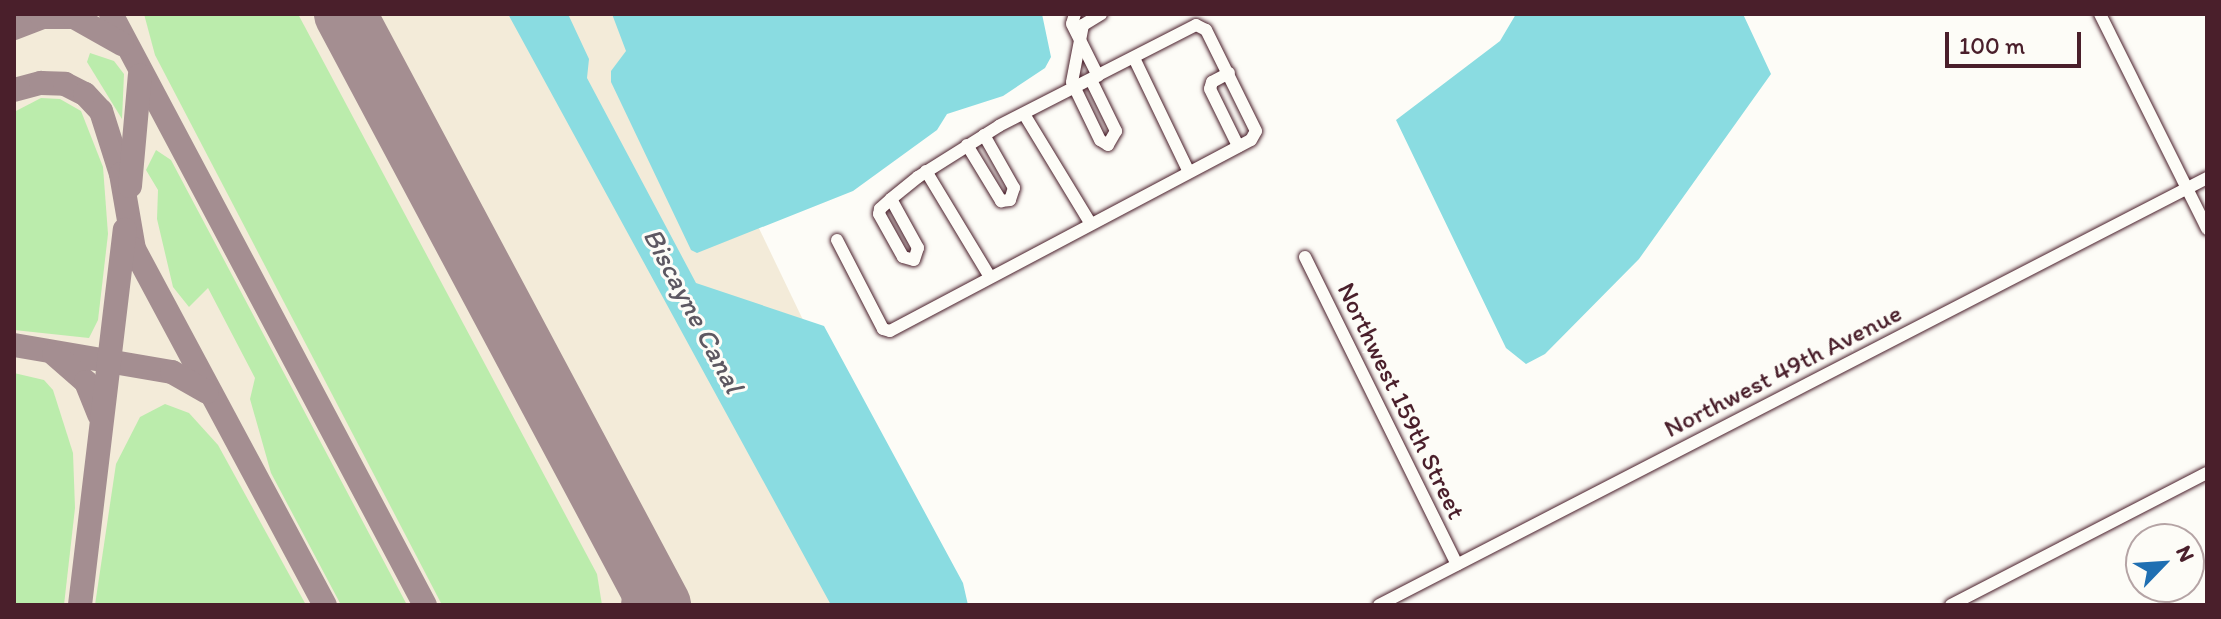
<!DOCTYPE html>
<html>
<head>
<meta charset="utf-8">
<style>
  body { margin:0 }
  #map { position:relative; width:2221px; height:619px; overflow:hidden; background:#fdfcf7; font-family:Itim,sans-serif }
  div>[style] { position:absolute }
  .built>* { inset:0; background:#f3ebd9 }
  .green>* { inset:0; background:#bbecac }
  .water>* { inset:0; background:#8adce1 }
  .taxiway>* { height:24px; margin:-12px; padding:0 12px; transform-origin:12px; border-radius:12px; background:#a48e91 }
  .runway>* { height:62px; margin:-31px; padding:0 31px; transform-origin:31px; border-radius:31px; background:#a48e91 }
  .roads { filter:drop-shadow(0 0 2px #4a1f2b) drop-shadow(0 0 2px #4a1f2b) }
  .minor>* { height:12px; margin:-6px; padding:0 6px; transform-origin:6px; border-radius:6px; background:#fdfcf7 }
  span { translate:-50% -50%; white-space:nowrap; text-align:center; line-height:1.15; -webkit-text-stroke:6px #fdfcf7; paint-order:stroke }
  .street-label { font-size:26px; color:#4a1f2b }
  .water-label { font-size:28px; color:#5d5862; font-style:italic }
  .frame { position:absolute; inset:0; border:16px solid #4a1f2b; pointer-events:none }
  .north { position:absolute; left:2125px; top:523px; width:80px; height:80px; box-sizing:border-box; background:#fdfcf7; border:2px solid #b5a4a5; border-radius:50%; rotate:65deg; font-size:22px; font-weight:700; line-height:32px; text-align:center; color:#4a1f2b }
  .north::after { content:''; display:block; margin:auto; width:28px; height:36px; background:#1f6fb2; clip-path:polygon(50% 0,100% 100%,50% 72%,0 100%) }
  .scale { position:absolute; left:1945px; top:32px; width:136px; height:36px; box-sizing:border-box; border:4px solid #4a1f2b; border-top:0; padding-left:10px; font-size:24px; line-height:28px; white-space:nowrap; color:#4a1f2b; -webkit-text-stroke:6px #fdfcf7; paint-order:stroke }
</style>
</head>
<body>
<div id="map">
  <div class="built">
    <i style="clip-path:polygon(14px 14px,656px 14px,940px 605px,14px 605px)"></i>
  </div>
  <div class="green">
    <i style="clip-path:polygon(144px 14px,298px 14px,597px 574px,602px 605px,442px 605px,155px 55px)"></i>
    <i style="clip-path:polygon(90px 53px,114px 61px,124px 74px,122px 119px,87px 62px)"></i>
    <i style="clip-path:polygon(41px 98px,60px 99px,81px 111px,103px 167px,108px 234px,98px 320px,89px 338px,14px 330px,14px 112px)"></i>
    <i style="clip-path:polygon(156px 150px,171px 160px,407px 605px,341px 605px,271px 473px,250px 399px,255px 378px,208px 288px,189px 307px,173px 287px,157px 219px,158px 190px,146px 170px)"></i>
    <i style="clip-path:polygon(14px 373px,44px 380px,53px 390px,73px 453px,75px 508px,64px 605px,14px 605px)"></i>
    <i style="clip-path:polygon(165px 404px,189px 413px,218px 445px,306px 605px,95px 605px,116px 464px,140px 417px)"></i>
  </div>
  <div class="water">
    <i style="clip-path:polygon(508px 14px,568px 14px,589px 59px,587px 78px,696px 283px,824px 326px,963px 583px,968px 605px,831px 605px)"></i>
    <i style="clip-path:polygon(612px 14px,1042px 14px,1051px 57px,1045px 68px,1003px 96px,947px 114px,937px 130px,853px 191px,697px 253px,691px 250px,611px 82px,611px 71px,626px 51px)"></i>
    <i style="clip-path:polygon(1516px 14px,1743px 14px,1771px 74px,1639px 259px,1545px 354px,1526px 364px,1506px 348px,1396px 120px,1500px 41px)"></i>
  </div>
  <div class="taxiway">
    <i style="left:111px;top:14px;width:669px;rotate:62.02deg"></i>
    <i style="left:14px;top:28px;width:30px;rotate:-21deg"></i>
    <i style="left:42px;top:17px;width:32px"></i>
    <i style="left:74px;top:17px;width:55px;rotate:29.4deg"></i>
    <i style="left:14px;top:90px;width:28px;rotate:-15deg"></i>
    <i style="left:41px;top:83px;width:24px;rotate:2deg"></i>
    <i style="left:65px;top:84px;width:22px;rotate:27deg"></i>
    <i style="left:85px;top:94px;width:23px;rotate:47deg"></i>
    <i style="left:101px;top:111px;width:66px;rotate:72.4deg"></i>
    <i style="left:121px;top:174px;width:76px;rotate:80.2deg"></i>
    <i style="left:134px;top:249px;width:404px;rotate:61.8deg"></i>
    <i style="left:130px;top:186px;width:111px;rotate:-84.9deg"></i>
    <i style="left:14px;top:345px;width:160px;rotate:9.7deg"></i>
    <i style="left:172px;top:372px;width:40px;rotate:29.7deg"></i>
    <i style="left:54px;top:354px;width:43px;rotate:41.2deg"></i>
    <i style="left:86px;top:382px;width:35px;rotate:68deg"></i>
    <i style="left:80px;top:605px;width:378px;rotate:-83.2deg"></i>
    <i style="left:633px;top:605px;width:41px;rotate:-83deg"></i>
  </div>
  <div class="runway">
    <i style="left:345px;top:14px;width:670px;rotate:61.94deg"></i>
  </div>
  <div class="roads">
    <div class="minor">
      <i style="left:1075px;top:14px;width:10px;rotate:107deg"></i>
      <i style="left:1072px;top:24px;width:58px;rotate:63.4deg"></i>
      <i style="left:2100px;top:14px;width:240px;rotate:63.5deg"></i>
      <i style="left:1134px;top:58px;width:124px;rotate:64.3deg"></i>
      <i style="left:1229px;top:73px;width:19px;rotate:152deg"></i>
      <i style="left:1212px;top:82px;width:7px;rotate:106deg"></i>
      <i style="left:1210px;top:89px;width:64px;rotate:63.8deg"></i>
      <i style="left:1091px;top:80px;width:57px;rotate:63.9deg"></i>
      <i style="left:1116px;top:131px;width:16px;rotate:120deg"></i>
      <i style="left:1108px;top:145px;width:9px;rotate:-148deg"></i>
      <i style="left:1100px;top:140px;width:64px;rotate:-115.8deg"></i>
      <i style="left:1072px;top:82px;width:58px;rotate:-79.1deg"></i>
      <i style="left:1083px;top:25px;width:21px;rotate:-31deg"></i>
      <i style="left:1024px;top:114px;width:125px;rotate:58.7deg"></i>
      <i style="left:967px;top:145px;width:66px;rotate:58.7deg"></i>
      <i style="left:1001px;top:201px;width:9px;rotate:-6deg"></i>
      <i style="left:1010px;top:200px;width:13px;rotate:-72deg"></i>
      <i style="left:1014px;top:188px;width:61px;rotate:-119.5deg"></i>
      <i style="left:926px;top:171px;width:124px;rotate:58.9deg"></i>
      <i style="left:837px;top:240px;width:100px;rotate:62.7deg"></i>
      <i style="left:883px;top:329px;width:7px;rotate:16deg"></i>
      <i style="left:890px;top:331px;width:408px;rotate:-27.9deg"></i>
      <i style="left:1251px;top:140px;width:10px;rotate:-61deg"></i>
      <i style="left:1256px;top:131px;width:113px;rotate:-116.3deg"></i>
      <i style="left:1206px;top:30px;width:11px;rotate:-153deg"></i>
      <i style="left:1196px;top:25px;width:221px;rotate:152.9deg"></i>
      <i style="left:999px;top:126px;width:96px;rotate:147.8deg"></i>
      <i style="left:918px;top:177px;width:35px;rotate:141deg"></i>
      <i style="left:891px;top:199px;width:15px;rotate:138deg"></i>
      <i style="left:880px;top:209px;width:5px;rotate:101deg"></i>
      <i style="left:879px;top:214px;width:49px;rotate:60.8deg"></i>
      <i style="left:903px;top:257px;width:11px;rotate:15deg"></i>
      <i style="left:914px;top:260px;width:13px;rotate:-72deg"></i>
      <i style="left:918px;top:248px;width:56px;rotate:-118.9deg"></i>
      <i style="left:1305px;top:257px;width:343px;rotate:63.7deg"></i>
      <i style="left:1379px;top:605px;width:932px;rotate:-27.28deg"></i>
      <i style="left:1951px;top:605px;width:288px;rotate:-27.3deg"></i>
    </div>
  </div>
  <div class="street-label">
    <span style="left:1783px;top:371px;rotate:-27deg">Northwest 49th Avenue</span>
    <span style="left:1401px;top:401px;rotate:64deg">Northwest 159th Street</span>
  </div>
  <div class="water-label">
    <span style="left:694px;top:310px;rotate:62deg">Biscayne Canal</span>
  </div>
  <div class="frame"></div>
  <div class="north">N</div>
  <div class="scale">100 m</div>
</div>
</body>
</html>
